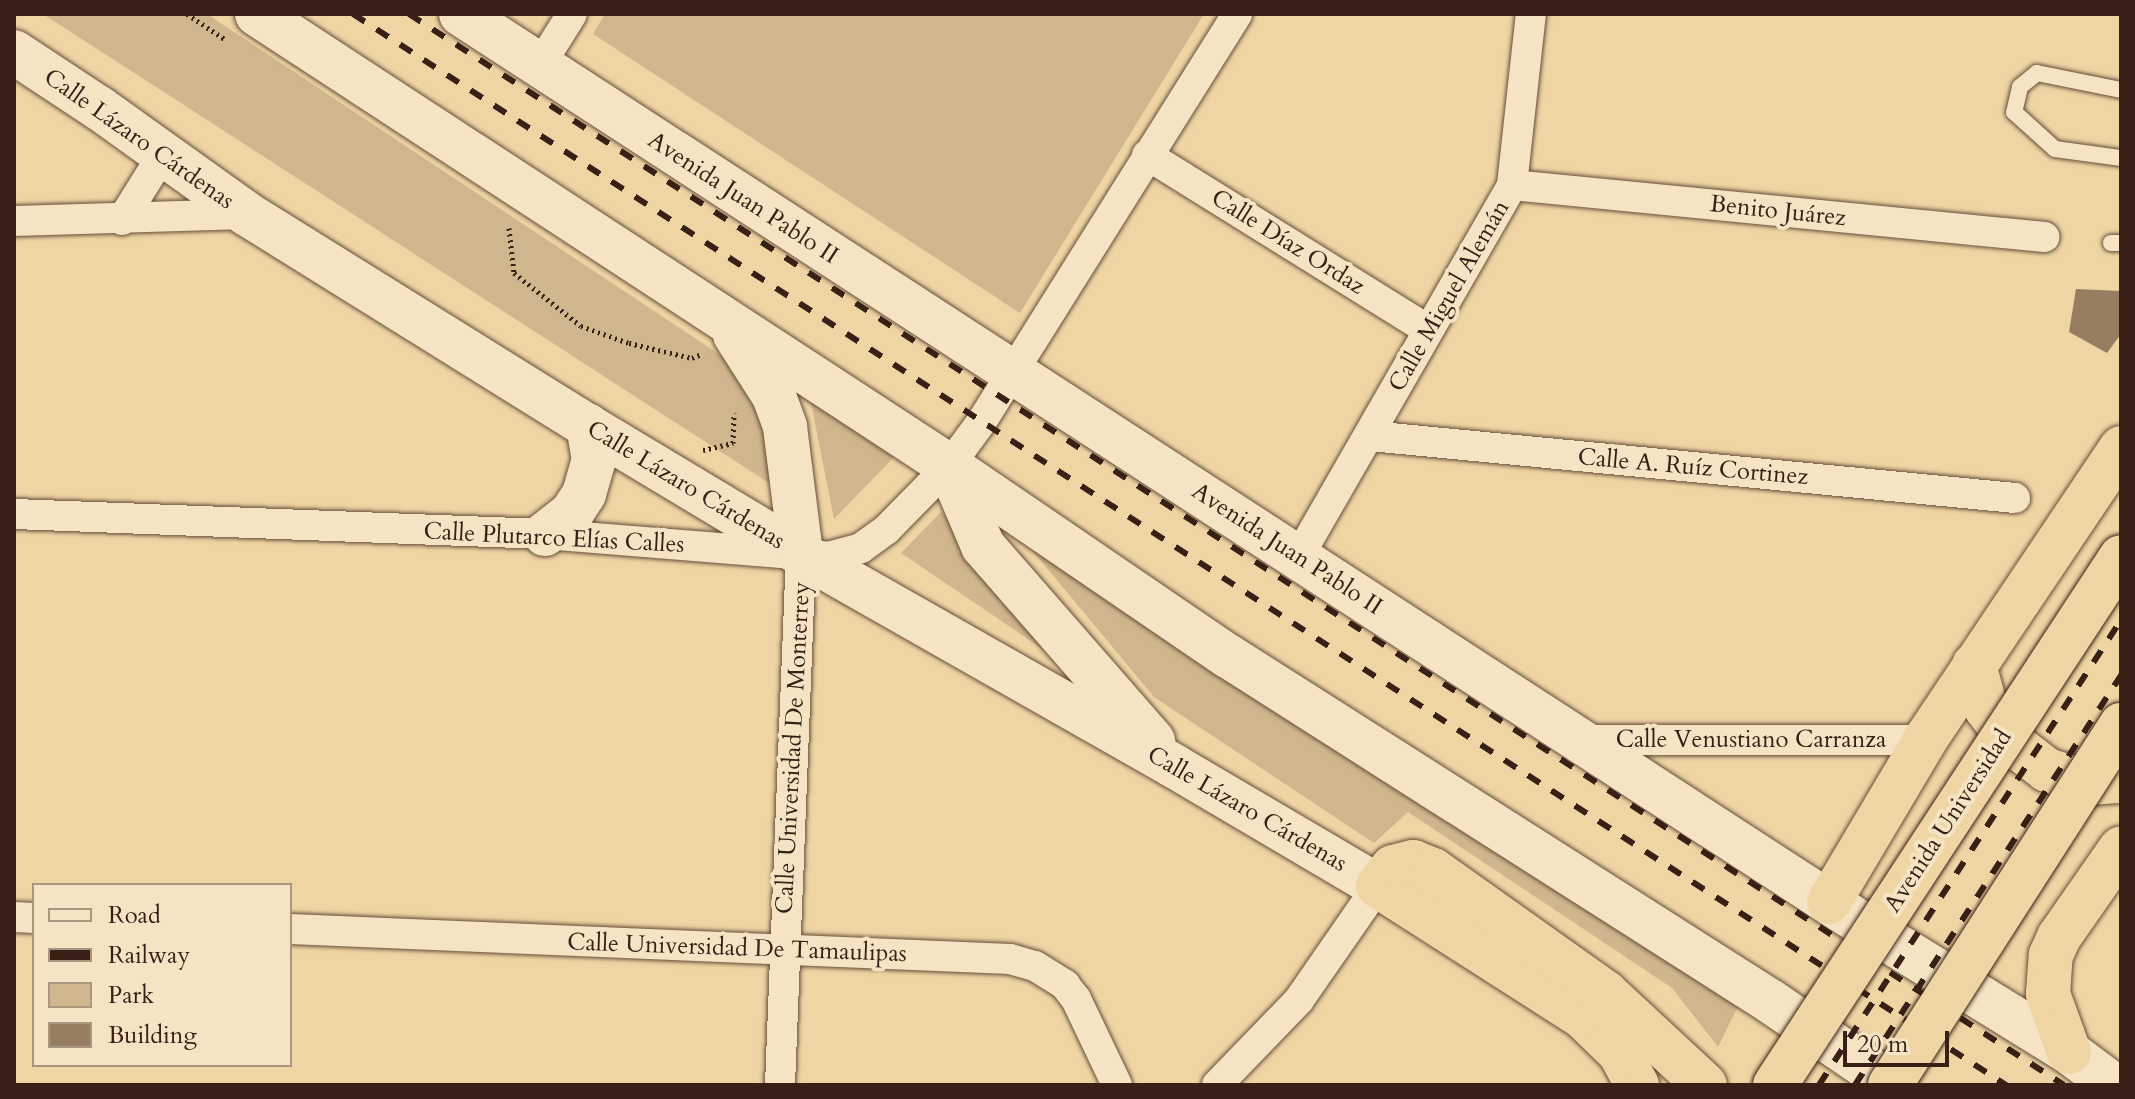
<!DOCTYPE html>
<html>
<head>
<meta charset="utf-8">
<style>
  body { margin:0 }
  #map { position:relative; width:2135px; height:1099px; overflow:hidden; background:#efd5a4; font-family:Cardo,serif }
  div>[style] { position:absolute }
  .green>* { inset:0; background:#d0b68c }
  .building>* { inset:0; background:#977e60 }
  .path>* { height:5px; margin-top:-2.5px; transform-origin:0; background:repeating-linear-gradient(90deg,#382016 0 2px,transparent 0 6px) }
  .roads { filter:drop-shadow(0 0 2px #664d3a) drop-shadow(0 0 2px #664d3a) }
  .lane>* { height:16px; margin:-8px; padding:0 8px; transform-origin:8px; border-radius:8px; background:#f5e4c4 }
  .street>* { height:30px; margin:-15px; padding:0 15px; transform-origin:15px; border-radius:15px; background:#f5e4c4 }
  .secondary>* { height:44px; margin:-22px; padding:0 22px; transform-origin:22px; border-radius:22px; background:#f5e4c4 }
  .highway>* { height:44px; margin:-22px; padding:0 22px; transform-origin:22px; border-radius:22px; background:#efd5a4 }
  .rail>* { height:6px; margin-top:-3px; transform-origin:0; background:repeating-linear-gradient(90deg,#382016 0 14px,transparent 0 28px) }
  .bridges { filter:drop-shadow(0 0 2px #382016) drop-shadow(0 0 2px #382016) }
  .highway-bridge>* { height:44px; margin:-22px; padding:0 22px; transform-origin:22px; border-radius:22px; background:#efd5a4 }
  span { translate:-50% -50%; white-space:nowrap; text-align:center; line-height:1.15; -webkit-text-stroke:8px #f5e4c4; paint-order:stroke }
  .street-label { font-size:24px; color:#382016 }
  .frame { position:absolute; inset:0; border:16px solid #382016; pointer-events:none }
  .legend { position:absolute; left:32px; top:883px; width:260px; height:184px; box-sizing:border-box; background:#f5e4c4; border:2px solid #a9967e; margin:0; padding:10px 14px; list-style:none; font-size:24px; color:#382016 }
  .legend li { display:flex; align-items:center; gap:16px; height:40px }
  .legend b { width:40px; border:2px solid #a9967e }
  .scale { position:absolute; left:1843px; top:1031px; width:106px; height:36px; box-sizing:border-box; border:4px solid #382016; border-top:0; padding-left:10px; font-size:24px; line-height:28px; white-space:nowrap; color:#382016; -webkit-text-stroke:6px #f5e4c4; paint-order:stroke }
</style>
</head>
<body>
<div id="map">
  <div class="green">
    <i style="clip-path:polygon(43px 14px,207px 14px,767px 386px,783px 492px)"></i>
    <i style="clip-path:polygon(605px 14px,1204px 14px,1020px 313px,593px 34px)"></i>
    <i style="clip-path:polygon(809px 393px,897px 454px,834px 519px)"></i>
    <i style="clip-path:polygon(941px 512px,1106px 692px,901px 553px)"></i>
    <i style="clip-path:polygon(1016px 531px,1746px 990px,1718px 1047px,1672px 988px,1408px 812px,1374px 843px,1154px 697px)"></i>
  </div>
  <div class="building">
    <i style="clip-path:polygon(2076px 289px,2121px 291px,2121px 334px,2107px 353px,2069px 332px)"></i>
  </div>
  <div class="path">
    <i style="left:187px;top:14px;width:47px;rotate:33.7deg"></i>
    <i style="left:509px;top:228px;width:45px;rotate:83.7deg"></i>
    <i style="left:514px;top:273px;width:85px;rotate:38.3deg"></i>
    <i style="left:581px;top:326px;width:51px;rotate:19.5deg"></i>
    <i style="left:629px;top:343px;width:65px;rotate:13.4deg"></i>
    <i style="left:692px;top:358px;width:11px;rotate:-22deg"></i>
    <i style="left:703px;top:450px;width:31px;rotate:-13deg"></i>
    <i style="left:733px;top:443px;width:30px;rotate:-88deg"></i>
  </div>
  <div class="roads">
    <div class="lane">
      <i style="left:2121px;top:90px;width:86px;rotate:-168.6deg"></i>
      <i style="left:2037px;top:73px;width:22px;rotate:141deg"></i>
      <i style="left:2020px;top:87px;width:26px;rotate:103deg"></i>
      <i style="left:2014px;top:112px;width:55px;rotate:42.1deg"></i>
      <i style="left:2055px;top:149px;width:67px;rotate:7.8deg"></i>
      <i style="left:2111px;top:243px;width:10px"></i>
    </div>
    <div class="street">
      <i style="left:540px;top:65px;width:60px;rotate:-57.9deg"></i>
      <i style="left:1147px;top:155px;width:331px;rotate:31.9deg"></i>
      <i style="left:1512px;top:185px;width:535px;rotate:5.58deg"></i>
      <i style="left:122px;top:220px;width:75px;rotate:-58deg"></i>
      <i style="left:14px;top:221px;width:233px;rotate:-1.7deg"></i>
      <i style="left:1370px;top:436px;width:648px;rotate:5.49deg"></i>
      <i style="left:14px;top:514px;width:531px;rotate:2.16deg"></i>
      <i style="left:545px;top:534px;width:284px;rotate:4.6deg"></i>
      <i style="left:828px;top:557px;width:34px;rotate:-15deg"></i>
      <i style="left:861px;top:548px;width:31px;rotate:-36deg"></i>
      <i style="left:886px;top:530px;width:90px;rotate:-45.5deg"></i>
      <i style="left:949px;top:466px;width:56px;rotate:-53.7deg"></i>
      <i style="left:982px;top:421px;width:480px;rotate:-57.9deg"></i>
      <i style="left:1299px;top:556px;width:428px;rotate:-60.1deg"></i>
      <i style="left:1512px;top:185px;width:172px;rotate:-83.7deg"></i>
      <i style="left:1579px;top:740px;width:346px"></i>
      <i style="left:14px;top:917px;width:20px;rotate:3deg"></i>
      <i style="left:290px;top:929px;width:721px;rotate:2.39deg"></i>
      <i style="left:1010px;top:959px;width:26px;rotate:16deg"></i>
      <i style="left:1035px;top:966px;width:36px;rotate:32deg"></i>
      <i style="left:1065px;top:985px;width:18px;rotate:52deg"></i>
      <i style="left:1076px;top:999px;width:95px;rotate:64.5deg"></i>
      <i style="left:780px;top:1085px;width:531px;rotate:-87.74deg"></i>
      <i style="left:1217px;top:1085px;width:118px;rotate:-46deg"></i>
      <i style="left:1299px;top:1000px;width:139px;rotate:-55.3deg"></i>
    </div>
    <div class="secondary">
      <i style="left:257px;top:14px;width:827px;rotate:33.15deg"></i>
      <i style="left:949px;top:466px;width:338px;rotate:34.3deg"></i>
      <i style="left:1228px;top:656px;width:642px;rotate:32.48deg"></i>
      <i style="left:1770px;top:1001px;width:149px;rotate:34.3deg"></i>
      <i style="left:461px;top:14px;width:1684px;rotate:33deg"></i>
      <i style="left:1873px;top:931px;width:230px;rotate:31.7deg"></i>
      <i style="left:2069px;top:1052px;width:55px;rotate:36.9deg"></i>
      <i style="left:14px;top:52px;width:102px;rotate:33.4deg"></i>
      <i style="left:99px;top:108px;width:182px;rotate:35.6deg"></i>
      <i style="left:247px;top:214px;width:402px;rotate:31.9deg"></i>
      <i style="left:588px;top:426px;width:249px;rotate:31deg"></i>
      <i style="left:801px;top:554px;width:429px;rotate:29.6deg"></i>
      <i style="left:1174px;top:766px;width:237px;rotate:30.5deg"></i>
      <i style="left:735px;top:335px;width:72px;rotate:57.4deg"></i>
      <i style="left:774px;top:396px;width:33px;rotate:70deg"></i>
      <i style="left:785px;top:427px;width:128px;rotate:82.8deg"></i>
      <i style="left:949px;top:466px;width:87px;rotate:67deg"></i>
      <i style="left:983px;top:546px;width:259px;rotate:48.9deg"></i>
      <i style="left:545px;top:534px;width:33px;rotate:-38deg"></i>
      <i style="left:571px;top:514px;width:24px;rotate:-57deg"></i>
      <i style="left:584px;top:494px;width:35px;rotate:-74deg"></i>
      <i style="left:594px;top:460px;width:35px;rotate:-100deg"></i>
    </div>
    <div class="highway">
      <i style="left:1974px;top:665px;width:45px;rotate:74.4deg"></i>
      <i style="left:1986px;top:708px;width:44px;rotate:53.4deg"></i>
      <i style="left:2012px;top:743px;width:44px;rotate:37.6deg"></i>
      <i style="left:2047px;top:770px;width:44px;rotate:17.2deg"></i>
      <i style="left:2089px;top:783px;width:32px;rotate:-4deg"></i>
      <i style="left:1829px;top:902px;width:188px;rotate:-59.3deg"></i>
      <i style="left:1925px;top:740px;width:352px;rotate:-56.1deg"></i>
      <i style="left:2069px;top:1052px;width:62px;rotate:-109.9deg"></i>
      <i style="left:2048px;top:994px;width:39px;rotate:-86deg"></i>
      <i style="left:2051px;top:955px;width:20px;rotate:-66deg"></i>
      <i style="left:2059px;top:937px;width:108px;rotate:-55.1deg"></i>
      <i style="left:1637px;top:1085px;width:36px;rotate:-118deg"></i>
      <i style="left:1620px;top:1053px;width:52px;rotate:-135.8deg"></i>
      <i style="left:1583px;top:1017px;width:243px;rotate:-147.4deg"></i>
      <i style="left:1378px;top:886px;width:24px;rotate:-52deg"></i>
      <i style="left:1393px;top:867px;width:21px;rotate:-14deg"></i>
      <i style="left:1413px;top:862px;width:22px;rotate:22deg"></i>
      <i style="left:1433px;top:870px;width:212px;rotate:35.4deg"></i>
      <i style="left:1606px;top:993px;width:135px;rotate:42.9deg"></i>
    </div>
  </div>
  <div class="rail">
    <i style="left:353px;top:14px;width:1970px;rotate:32.94deg"></i>
    <i style="left:409px;top:14px;width:1971px;rotate:32.91deg"></i>
    <i style="left:1819px;top:1085px;width:554px;rotate:-57deg"></i>
    <i style="left:1855px;top:1085px;width:489px;rotate:-57deg"></i>
  </div>
  <div class="bridges">
    <div class="highway-bridge">
      <i style="left:1775px;top:1085px;width:631px;rotate:-56.76deg"></i>
      <i style="left:1890px;top:1085px;width:428px;rotate:-57.3deg"></i>
    </div>
  </div>
  <div class="street-label">
    <span style="left:139px;top:139px;rotate:35deg">Calle Lázaro Cárdenas</span>
    <span style="left:743px;top:198px;rotate:33deg">Avenida Juan Pablo II</span>
    <span style="left:1778px;top:211px;rotate:6deg">Benito Juárez</span>
    <span style="left:1288px;top:242px;rotate:32deg">Calle Díaz Ordaz</span>
    <span style="left:1449px;top:296px;rotate:-60deg">Calle Miguel Alemán</span>
    <span style="left:1693px;top:467px;rotate:5deg">Calle A. Ruíz Cortinez</span>
    <span style="left:686px;top:485px;rotate:31deg">Calle Lázaro Cárdenas</span>
    <span style="left:554px;top:538px;rotate:3deg">Calle Plutarco Elías Calles</span>
    <span style="left:1287px;top:549px;rotate:33deg">Avenida Juan Pablo II</span>
    <span style="left:1751px;top:740px">Calle Venustiano Carranza</span>
    <span style="left:793px;top:748px;rotate:-87deg">Calle Universidad De Monterrey</span>
    <span style="left:1247px;top:809px;rotate:30deg">Calle Lázaro Cárdenas</span>
    <span style="left:1948px;top:821px;rotate:-57deg">Avenida Universidad</span>
    <span style="left:737px;top:948px;rotate:2deg">Calle Universidad De Tamaulipas</span>
  </div>
  <div class="frame"></div>
  <ul class="legend">
  <li><b style="height:10px;background:#f5e4c4"></b>Road</li>
  <li><b style="height:10px;background:#382016"></b>Railway</li>
  <li><b style="height:22px;background:#d0b68c"></b>Park</li>
  <li><b style="height:22px;background:#977e60"></b>Building</li>
  </ul>
  <div class="scale">20 m</div>
</div>
</body>
</html>
